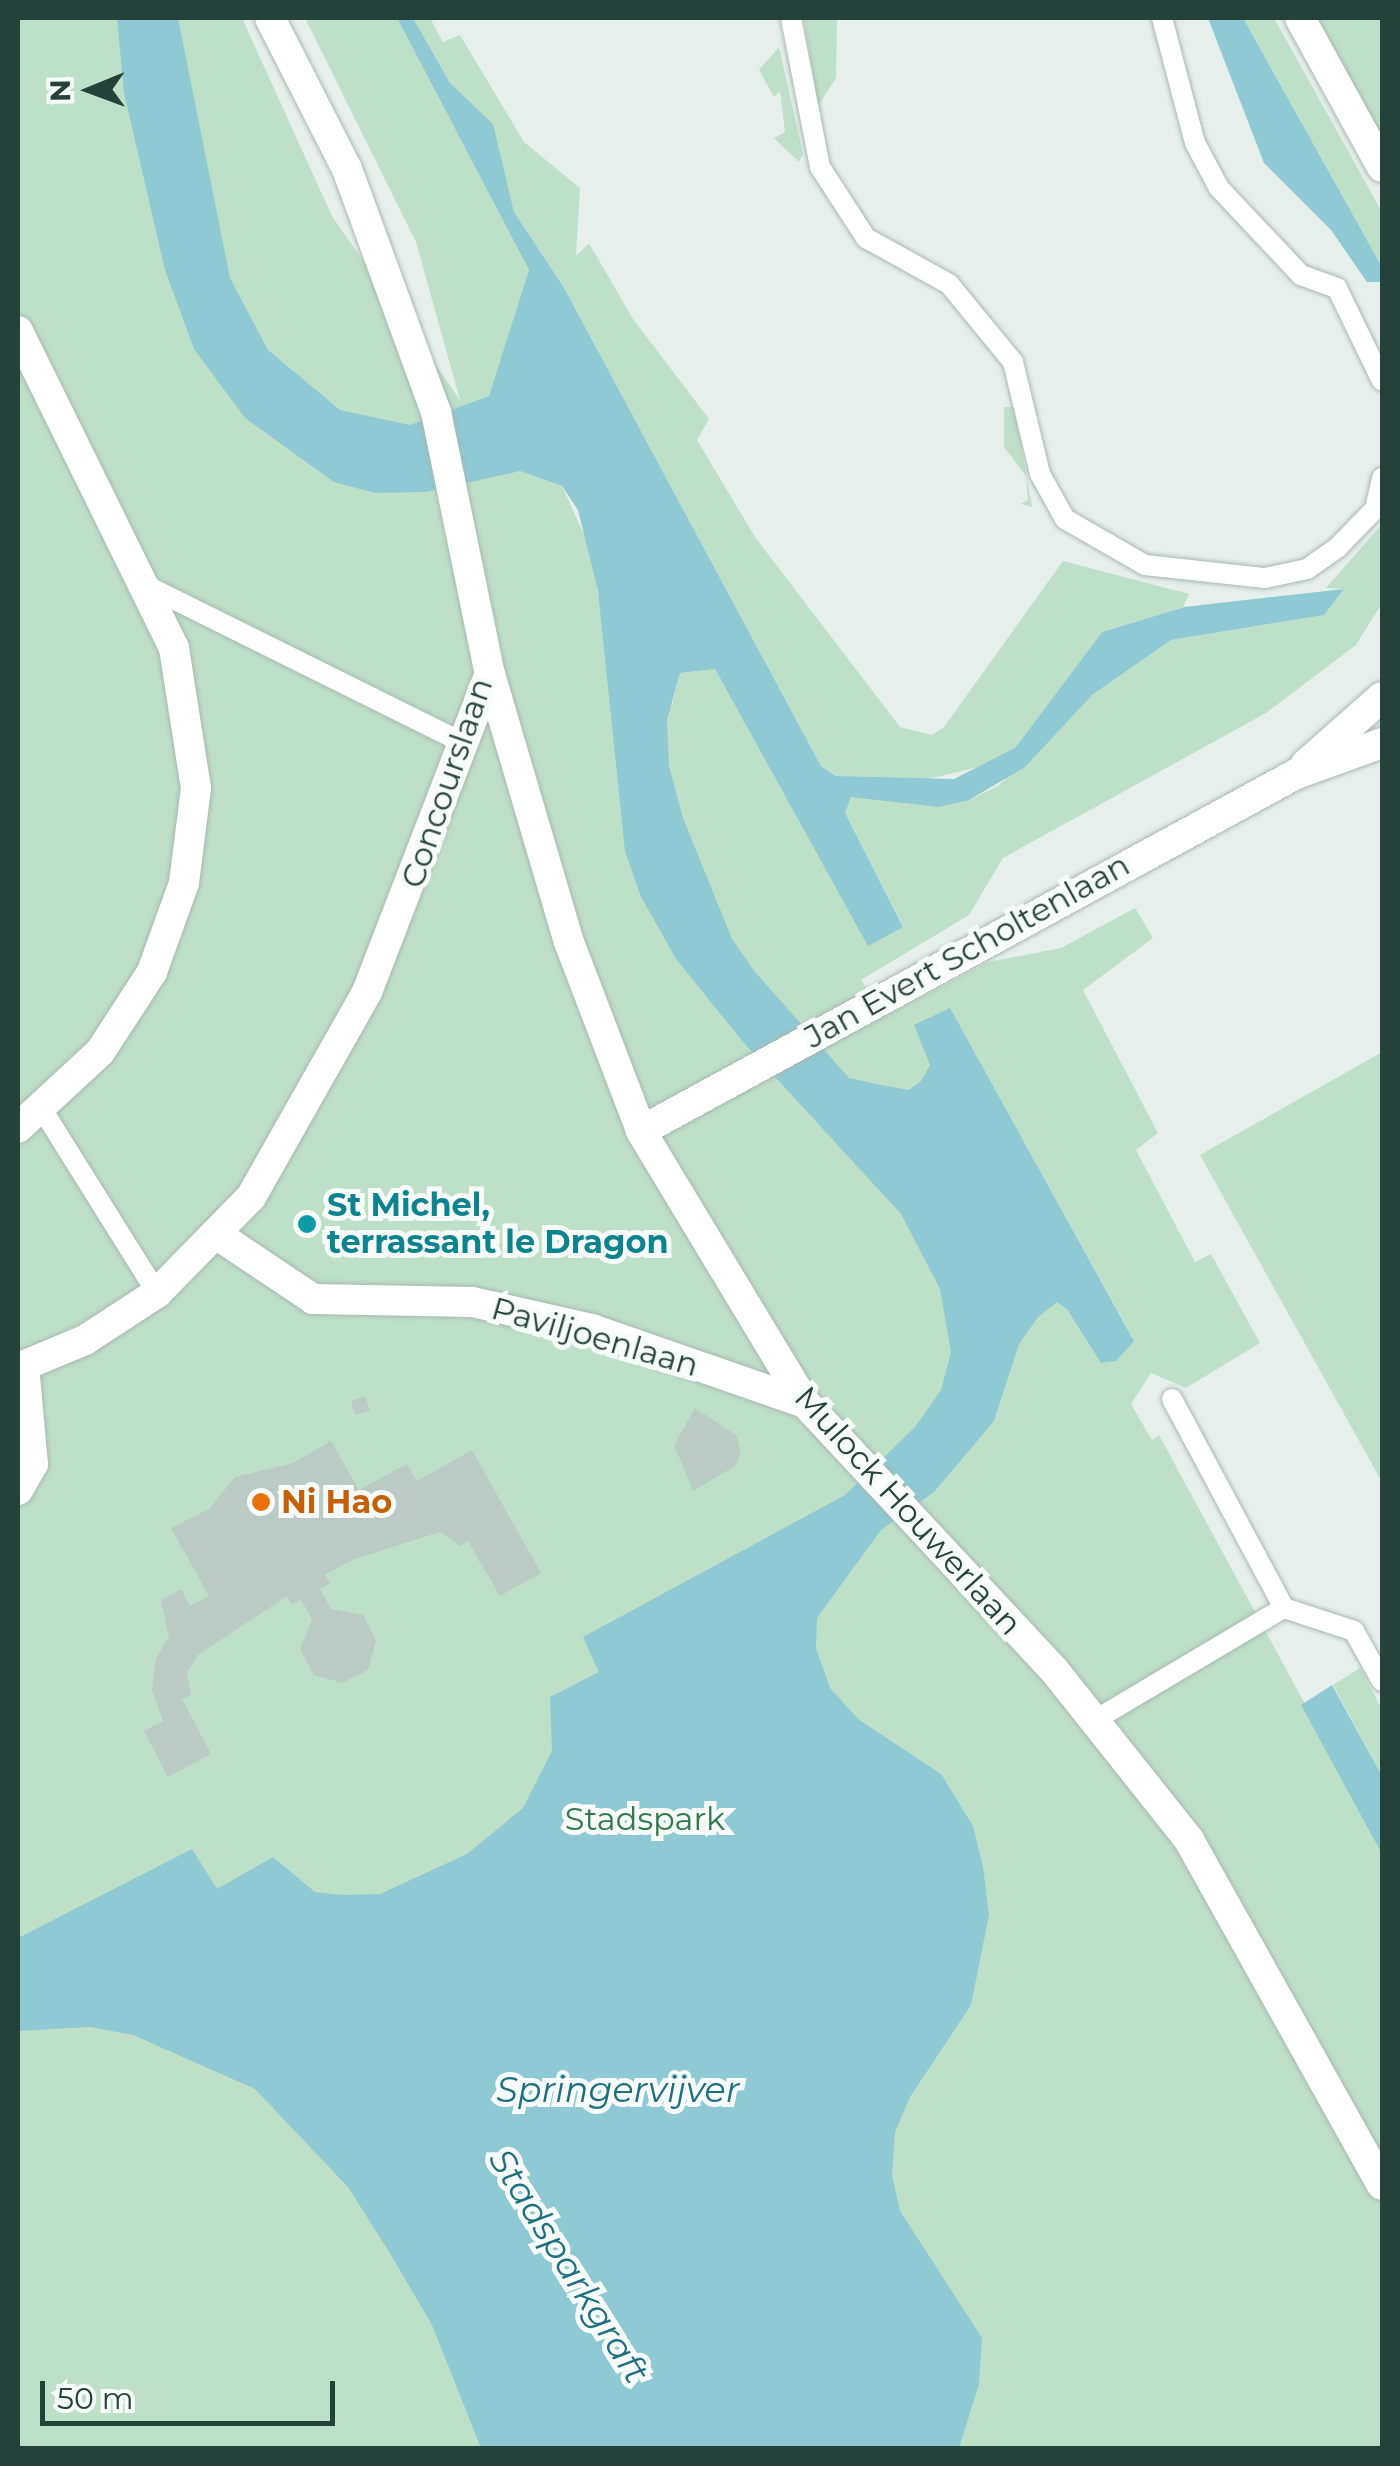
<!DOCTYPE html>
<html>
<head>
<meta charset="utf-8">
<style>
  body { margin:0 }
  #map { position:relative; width:1400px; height:2466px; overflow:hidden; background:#e6efeb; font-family:Montserrat,sans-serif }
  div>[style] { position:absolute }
  .green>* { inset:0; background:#bfe0c8 }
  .water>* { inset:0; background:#8ec9d4 }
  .building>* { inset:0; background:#bbcac4 }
  .roads { filter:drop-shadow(0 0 2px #a8b8b2) drop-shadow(0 0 2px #a8b8b2) }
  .service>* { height:20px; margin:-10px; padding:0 10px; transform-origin:10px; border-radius:10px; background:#fff }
  .pedestrian>* { height:30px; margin:-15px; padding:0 15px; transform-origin:15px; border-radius:15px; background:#fff }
  .minor>* { height:30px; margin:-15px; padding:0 15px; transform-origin:15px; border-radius:15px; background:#fff }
  .secondary>* { height:30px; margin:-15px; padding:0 15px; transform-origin:15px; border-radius:15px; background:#fff }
  .dots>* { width:28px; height:28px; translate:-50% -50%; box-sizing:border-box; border:5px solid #f7fbf9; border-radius:50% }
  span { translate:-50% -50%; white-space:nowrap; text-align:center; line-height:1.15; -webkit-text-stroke:10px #f7fbf9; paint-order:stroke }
  .street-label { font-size:32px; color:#24423a }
  .culture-label { font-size:32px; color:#0d838f; font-weight:700 }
  .left { translate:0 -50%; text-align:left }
  .food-label { font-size:32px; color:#c56008; font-weight:700 }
  .park-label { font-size:32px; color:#2d7a4b }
  .water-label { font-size:35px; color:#1c6f80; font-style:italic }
  .frame { position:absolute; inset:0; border:20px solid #24423a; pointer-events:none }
  .north { position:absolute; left:40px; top:40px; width:100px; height:100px; -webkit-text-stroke:8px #f7fbf9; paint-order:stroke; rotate:269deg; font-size:28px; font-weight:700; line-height:40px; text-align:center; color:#24423a }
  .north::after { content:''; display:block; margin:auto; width:35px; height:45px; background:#24423a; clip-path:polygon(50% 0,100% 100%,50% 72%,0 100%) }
  .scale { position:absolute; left:40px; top:2381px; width:295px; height:45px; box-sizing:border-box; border:5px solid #24423a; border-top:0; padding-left:12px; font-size:30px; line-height:35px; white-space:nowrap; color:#24423a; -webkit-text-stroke:8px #f7fbf9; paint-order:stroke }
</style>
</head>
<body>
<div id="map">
  <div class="green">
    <i style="clip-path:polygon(evenodd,18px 18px,242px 18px,332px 216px,460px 400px,416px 242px,305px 18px,397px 18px,529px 270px,501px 371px,489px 396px,467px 409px,520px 471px,562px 486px,591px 550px,599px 601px,672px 705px,680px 673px,715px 669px,868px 945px,903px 926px,845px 813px,851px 797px,969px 800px,998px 786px,1092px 695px,1171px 640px,1276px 623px,1344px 589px,1326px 588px,1382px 524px,1382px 603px,1356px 645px,1266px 713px,1003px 858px,969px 915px,861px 980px,886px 1016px,988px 962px,1061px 948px,1135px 908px,1153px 938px,1083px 990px,1158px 1133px,1136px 1150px,1195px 1262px,1211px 1254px,1260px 1343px,1186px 1388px,1151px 1373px,1131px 1404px,1152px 1440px,1159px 1435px,1382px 1846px,1382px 2448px,18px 2448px,18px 18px,950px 1009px,1130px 1333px,1134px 1341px,930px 1065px,927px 1049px,950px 1009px)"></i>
    <i style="clip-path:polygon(413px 18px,430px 18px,443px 42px,460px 35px,524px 142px,580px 188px,576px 256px,589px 243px,633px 319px,709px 419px,697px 440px,755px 537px,900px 727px,932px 735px,944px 727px,1063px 561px,1189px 594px,1183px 607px,1102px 632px,1015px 748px,992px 764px,915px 782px,837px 776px,821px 766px,563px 286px,514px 212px,492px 124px,450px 83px)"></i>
    <i style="clip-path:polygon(804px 18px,837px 18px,836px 78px,818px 106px)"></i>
    <i style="clip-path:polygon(1243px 18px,1274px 18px,1382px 212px,1382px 267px)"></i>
    <i style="clip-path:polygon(1312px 18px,1382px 18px,1382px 147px)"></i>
    <i style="clip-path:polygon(779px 47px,803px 154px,799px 162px,774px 138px,785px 132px,780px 91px,774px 97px,759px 70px)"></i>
    <i style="clip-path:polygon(1004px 407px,1014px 407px,1032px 507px,1021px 504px,1028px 500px,1026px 476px,1004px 447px)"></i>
    <i style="clip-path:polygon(1382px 1052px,1382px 1482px,1200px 1155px)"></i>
    <i style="clip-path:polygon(1360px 1668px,1382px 1709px,1382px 1776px,1333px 1685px)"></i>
  </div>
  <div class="water">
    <i style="clip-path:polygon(117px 18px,178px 18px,230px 278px,268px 350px,340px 410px,410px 425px,489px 396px,529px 270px,397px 18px,413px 18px,450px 83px,493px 124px,514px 212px,563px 286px,821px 766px,836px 776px,954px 779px,1015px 748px,1102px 632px,1184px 607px,1344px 589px,1324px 615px,1171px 640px,1092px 695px,1025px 767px,969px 800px,939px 807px,851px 797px,845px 813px,903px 927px,868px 946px,715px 669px,680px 673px,667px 720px,669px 766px,683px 818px,732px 939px,755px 972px,849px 1078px,881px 1085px,909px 1090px,921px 1081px,930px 1065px,914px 1025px,950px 1008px,1134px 1341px,1116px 1361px,1101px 1363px,1067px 1309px,1057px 1302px,1038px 1317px,1019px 1344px,994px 1421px,934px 1492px,881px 1530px,817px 1618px,816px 1648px,830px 1688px,858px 1719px,941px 1774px,973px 1826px,983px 1867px,989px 1915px,971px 2005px,910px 2097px,895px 2132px,892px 2175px,900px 2211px,982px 2338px,979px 2384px,959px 2448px,481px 2448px,432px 2325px,391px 2255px,348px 2187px,255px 2089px,133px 2035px,90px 2027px,18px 2031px,18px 1938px,192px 1849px,217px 1889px,273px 1857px,315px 1892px,342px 1895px,380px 1894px,467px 1854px,523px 1808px,552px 1751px,550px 1697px,599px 1672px,583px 1637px,845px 1495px,915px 1427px,941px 1390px,951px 1352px,940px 1289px,901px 1214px,743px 1042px,676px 959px,641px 897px,625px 851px,598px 591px,578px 510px,562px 486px,520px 471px,426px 492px,375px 493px,334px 482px,245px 418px,194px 349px,165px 270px,124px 93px)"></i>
    <i style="clip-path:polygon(1208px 18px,1243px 18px,1382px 267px,1382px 282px,1367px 282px,1331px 230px,1264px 163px)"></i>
    <i style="clip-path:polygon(1332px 1685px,1382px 1776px,1382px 1854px,1301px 1705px)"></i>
  </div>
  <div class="building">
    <i style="clip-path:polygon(365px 1396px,370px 1411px,355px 1415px,351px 1401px)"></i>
    <i style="clip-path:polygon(695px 1408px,736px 1435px,741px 1453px,735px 1466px,693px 1491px,674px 1445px)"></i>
    <i style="clip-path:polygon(331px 1441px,359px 1490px,407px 1464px,417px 1481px,472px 1450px,541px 1573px,500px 1596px,468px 1541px,461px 1546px,440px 1532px,352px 1560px,325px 1575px,330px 1583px,320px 1589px,331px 1609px,363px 1615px,376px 1641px,368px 1670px,342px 1683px,314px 1675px,300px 1649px,312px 1620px,301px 1599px,291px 1605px,287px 1596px,198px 1655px,187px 1673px,191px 1695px,182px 1699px,211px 1754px,168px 1777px,144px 1731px,163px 1721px,152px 1690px,156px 1658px,169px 1637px,161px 1600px,181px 1589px,190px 1606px,209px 1596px,171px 1528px,209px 1509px,235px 1477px,293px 1463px)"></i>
  </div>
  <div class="roads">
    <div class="service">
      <i style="left:791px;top:18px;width:152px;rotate:79deg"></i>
      <i style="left:820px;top:167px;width:85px;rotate:57.1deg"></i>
      <i style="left:866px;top:238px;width:95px;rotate:29deg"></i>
      <i style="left:949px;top:284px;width:101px;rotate:50.6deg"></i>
      <i style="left:1013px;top:362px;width:115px;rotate:76.4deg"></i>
      <i style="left:1040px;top:474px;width:51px;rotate:60.9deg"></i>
      <i style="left:1065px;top:519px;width:92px;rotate:29.9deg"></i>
      <i style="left:1145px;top:565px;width:121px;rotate:6.2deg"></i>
      <i style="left:1265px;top:578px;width:43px;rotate:-12.1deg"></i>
      <i style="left:1307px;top:569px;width:38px;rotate:-35deg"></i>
      <i style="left:1338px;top:547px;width:53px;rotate:-45.8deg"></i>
      <i style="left:1375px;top:509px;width:32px;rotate:-77deg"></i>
      <i style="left:1162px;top:18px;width:129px;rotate:75.2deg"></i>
      <i style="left:1195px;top:143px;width:51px;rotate:61.9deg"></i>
      <i style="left:1219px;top:188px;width:120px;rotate:46.7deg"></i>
      <i style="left:1301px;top:275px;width:38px;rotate:20deg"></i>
      <i style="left:1337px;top:288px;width:103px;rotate:64.2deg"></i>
      <i style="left:147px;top:586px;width:355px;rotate:26.4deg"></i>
      <i style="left:42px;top:1109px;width:217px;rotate:58deg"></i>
      <i style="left:1172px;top:1399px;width:237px;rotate:61.8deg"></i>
      <i style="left:1284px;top:1608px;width:74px;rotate:18.2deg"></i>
      <i style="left:1354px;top:1631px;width:57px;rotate:60.8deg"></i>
      <i style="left:1095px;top:1720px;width:220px;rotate:-30.7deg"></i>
    </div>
    <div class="pedestrian">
      <i style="left:18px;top:331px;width:353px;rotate:63.8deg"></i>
      <i style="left:174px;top:648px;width:142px;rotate:81.1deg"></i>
      <i style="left:196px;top:788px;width:96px;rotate:97.2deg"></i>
      <i style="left:184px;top:883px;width:95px;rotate:109.8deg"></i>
      <i style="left:152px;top:972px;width:95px;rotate:123deg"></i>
      <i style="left:100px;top:1052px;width:112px;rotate:137.2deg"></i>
    </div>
    <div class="minor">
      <i style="left:270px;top:18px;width:169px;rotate:63deg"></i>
      <i style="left:347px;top:169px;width:259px;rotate:69.9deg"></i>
      <i style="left:436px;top:412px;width:268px;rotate:78.4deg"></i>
      <i style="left:490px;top:674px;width:279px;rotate:73.6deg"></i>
      <i style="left:569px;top:942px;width:202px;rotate:69.1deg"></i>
      <i style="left:641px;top:1131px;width:318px;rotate:58.9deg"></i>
      <i style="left:805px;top:1403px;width:365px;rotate:47deg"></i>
      <i style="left:1054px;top:1670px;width:217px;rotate:51.5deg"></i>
      <i style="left:1189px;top:1840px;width:395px;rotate:60.8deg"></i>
      <i style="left:1306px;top:764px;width:101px;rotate:-41.4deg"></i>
      <i style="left:641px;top:1131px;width:746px;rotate:-28.59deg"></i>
      <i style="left:1296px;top:774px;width:91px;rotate:-19.8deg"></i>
      <i style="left:219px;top:1236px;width:113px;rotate:33.8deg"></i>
      <i style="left:313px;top:1299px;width:159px;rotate:1.1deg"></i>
      <i style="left:472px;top:1302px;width:123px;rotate:12.7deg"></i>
      <i style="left:592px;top:1329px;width:225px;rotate:19.2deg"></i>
      <i style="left:18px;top:1368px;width:73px;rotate:-22.7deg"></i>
      <i style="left:85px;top:1340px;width:86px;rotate:-33.1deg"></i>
      <i style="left:157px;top:1293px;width:134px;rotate:-45.6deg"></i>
      <i style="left:251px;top:1197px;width:236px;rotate:-60.5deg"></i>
      <i style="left:367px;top:992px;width:341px;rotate:-68.9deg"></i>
      <i style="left:18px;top:1490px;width:30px;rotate:-60deg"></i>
      <i style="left:33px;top:1464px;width:98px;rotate:-95.2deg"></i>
    </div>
    <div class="secondary">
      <i style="left:1300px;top:18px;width:170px;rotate:61.2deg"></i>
    </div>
  </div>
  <div class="dots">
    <i style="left:307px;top:1224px;background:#0f9aa8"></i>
    <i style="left:261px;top:1502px;background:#e8710a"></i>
  </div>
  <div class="street-label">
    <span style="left:447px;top:783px;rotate:-71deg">Concourslaan</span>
    <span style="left:967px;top:951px;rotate:-29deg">Jan Evert Scholtenlaan</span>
    <span style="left:595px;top:1337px;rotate:16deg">Paviljoenlaan</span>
    <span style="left:908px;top:1511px;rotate:48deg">Mulock Houwerlaan</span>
  </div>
  <div class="culture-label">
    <span class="left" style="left:327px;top:1224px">St Michel,<br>terrassant le Dragon</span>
  </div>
  <div class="food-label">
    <span class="left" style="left:281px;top:1502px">Ni Hao</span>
  </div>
  <div class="park-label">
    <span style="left:645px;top:1819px">Stadspark</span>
  </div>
  <div class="water-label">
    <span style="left:618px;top:2090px">Springervijver</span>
    <span style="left:569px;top:2266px;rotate:58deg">Stadsparkgraft</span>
  </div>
  <div class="frame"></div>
  <div class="north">N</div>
  <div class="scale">50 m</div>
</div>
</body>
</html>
